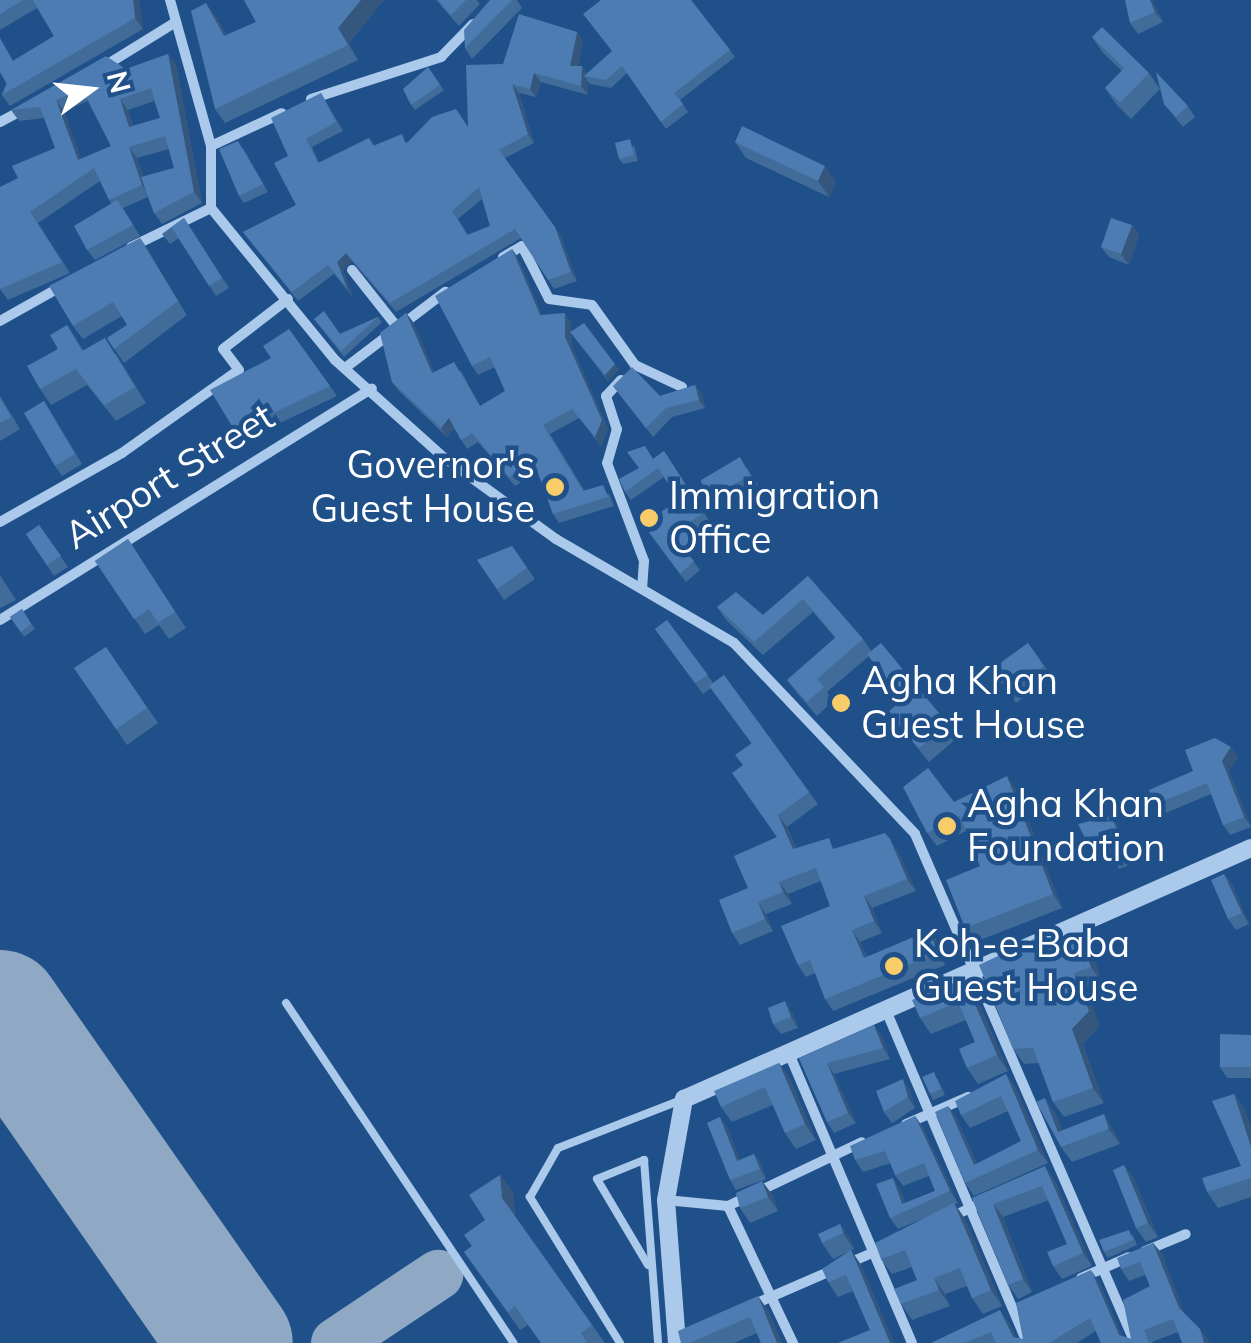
<!DOCTYPE html>
<html>
<head>
<meta charset="utf-8">
<style>
  body { margin:0 }
  #map { position:relative; width:1251px; height:1343px; overflow:hidden; background:#1f5089; font-family:Mulish,sans-serif }
  div>[style] { position:absolute }
  .taxiway>* { height:50px; margin:-25px; padding:0 25px; transform-origin:25px; border-radius:25px; background:#8fa8c4 }
  .runway>* { height:122px; margin:-61px; padding:0 61px; transform-origin:61px; border-radius:61px; background:#8fa8c4 }
  .service>* { height:8px; margin:-4px; padding:0 4px; transform-origin:4px; border-radius:4px; background:#aac9eb }
  .minor>* { height:10px; margin:-5px; padding:0 5px; transform-origin:5px; border-radius:5px; background:#aac9eb }
  .tertiary>* { height:18px; margin:-9px; padding:0 9px; transform-origin:9px; border-radius:9px; background:#aac9eb }
  .wall>* { inset:0; background:#416b99 }
  .shaded-wall>* { inset:0; background:#35577d }
  .building>* { inset:0; background:#4c7cb2 }
  .dots>* { width:28px; height:28px; translate:-50% -50%; box-sizing:border-box; border:5px solid #1f5089; border-radius:50% }
  span { translate:-50% -50%; white-space:nowrap; text-align:center; line-height:1.15; -webkit-text-stroke:9px #1f5089; paint-order:stroke }
  .poi-label { font-size:38px; color:#fff }
  .right { translate:-100% -50%; text-align:right }
  .left { translate:0 -50%; text-align:left }
  .street-label { font-size:38px; color:#fff }
  .north { position:absolute; left:40px; top:40px; width:100px; height:100px; -webkit-text-stroke:8px #1f5089; paint-order:stroke; rotate:75deg; font-size:28px; font-weight:700; line-height:40px; text-align:center; color:#fff }
  .north::after { content:''; display:block; margin:auto; width:35px; height:45px; background:#fff; clip-path:polygon(50% 0,100% 100%,50% 72%,0 100%) }
</style>
</head>
<body>
<div id="map">
  <div class="taxiway">
    <i style="left:226px;top:1335px;width:16px;rotate:30deg"></i>
    <i style="left:336px;top:1343px;width:123px;rotate:-33.7deg"></i>
  </div>
  <div class="runway">
    <i style="left:0;top:1011px;width:405px;rotate:55.1deg"></i>
  </div>
  <div class="service">
    <i style="left:286px;top:1003px;width:409px;rotate:56.2deg"></i>
    <i style="left:648px;top:1265px;width:100px;rotate:-120.7deg"></i>
    <i style="left:597px;top:1179px;width:51px;rotate:-22deg"></i>
    <i style="left:644px;top:1160px;width:184px;rotate:85.6deg"></i>
    <i style="left:620px;top:1343px;width:172px;rotate:-121.7deg"></i>
    <i style="left:530px;top:1197px;width:56px;rotate:-60.3deg"></i>
    <i style="left:558px;top:1148px;width:135px;rotate:-21.3deg"></i>
  </div>
  <div class="minor">
    <i style="left:170px;top:0;width:152px;rotate:74.3deg"></i>
    <i style="left:211px;top:146px;width:62px;rotate:90deg"></i>
    <i style="left:211px;top:208px;width:196px;rotate:50.8deg"></i>
    <i style="left:335px;top:360px;width:145px;rotate:41.9deg"></i>
    <i style="left:443px;top:457px;width:140px;rotate:36deg"></i>
    <i style="left:556px;top:539px;width:206px;rotate:30.3deg"></i>
    <i style="left:734px;top:643px;width:263px;rotate:46.5deg"></i>
    <i style="left:915px;top:834px;width:555px;rotate:66.63deg"></i>
    <i style="left:103px;top:67px;width:86px;rotate:-31.7deg"></i>
    <i style="left:311px;top:99px;width:137px;rotate:-17.9deg"></i>
    <i style="left:441px;top:57px;width:46px;rotate:-45.9deg"></i>
    <i style="left:0;top:122px;width:30px;rotate:-28deg"></i>
    <i style="left:211px;top:146px;width:78px;rotate:-24.9deg"></i>
    <i style="left:131px;top:247px;width:89px;rotate:-26deg"></i>
    <i style="left:503px;top:257px;width:22px;rotate:-30deg"></i>
    <i style="left:522px;top:246px;width:59px;rotate:63deg"></i>
    <i style="left:549px;top:299px;width:43px;rotate:7.9deg"></i>
    <i style="left:592px;top:305px;width:74px;rotate:54.4deg"></i>
    <i style="left:635px;top:365px;width:52px;rotate:25.1deg"></i>
    <i style="left:352px;top:270px;width:68px;rotate:51.6deg"></i>
    <i style="left:0;top:321px;width:73px;rotate:-29.4deg"></i>
    <i style="left:345px;top:368px;width:126px;rotate:-37.2deg"></i>
    <i style="left:621px;top:380px;width:22px;rotate:133deg"></i>
    <i style="left:606px;top:396px;width:35px;rotate:72deg"></i>
    <i style="left:617px;top:429px;width:35px;rotate:106deg"></i>
    <i style="left:607px;top:463px;width:105px;rotate:69.3deg"></i>
    <i style="left:644px;top:561px;width:26px;rotate:94deg"></i>
    <i style="left:0;top:522px;width:140px;rotate:-29.5deg"></i>
    <i style="left:122px;top:453px;width:143px;rotate:-35.4deg"></i>
    <i style="left:239px;top:370px;width:26px;rotate:-127deg"></i>
    <i style="left:223px;top:349px;width:82px;rotate:-37.6deg"></i>
    <i style="left:0;top:620px;width:438px;rotate:-31.9deg"></i>
    <i style="left:885px;top:1008px;width:364px;rotate:67deg"></i>
    <i style="left:788px;top:1051px;width:317px;rotate:67deg"></i>
    <i style="left:906px;top:1124px;width:68px;rotate:-23.5deg"></i>
    <i style="left:666px;top:1200px;width:62px;rotate:5.5deg"></i>
    <i style="left:728px;top:1206px;width:148px;rotate:-25.5deg"></i>
    <i style="left:728px;top:1206px;width:152px;rotate:64.6deg"></i>
    <i style="left:951px;top:1217px;width:38px;rotate:-25deg"></i>
    <i style="left:1145px;top:1251px;width:44px;rotate:-22.5deg"></i>
    <i style="left:1081px;top:1278px;width:52px;rotate:-23.6deg"></i>
    <i style="left:750px;top:1306px;width:153px;rotate:-23.5deg"></i>
  </div>
  <div class="tertiary">
    <i style="left:677px;top:1343px;width:143px;rotate:-94.4deg"></i>
    <i style="left:666px;top:1200px;width:103px;rotate:-79.9deg"></i>
    <i style="left:684px;top:1099px;width:620px;rotate:-23.88deg"></i>
  </div>
  <div class="wall">
    <i style="clip-path:polygon(0 0,141px 0,139px 0,143px 29px,10px 106px,2px 95px,14px 60px,54px 36px,37px 8px,0 30px)"></i>
    <i style="clip-path:polygon(244px 0,384px 0,349px 43px,358px 60px,225px 123px,215px 109px,217px 18px,226px 35px,256px 22px)"></i>
    <i style="clip-path:polygon(436px 0,477px 0,480px 4px,459px 26px)"></i>
    <i style="clip-path:polygon(490px 0,517px 0,522px 8px,472px 59px,465px 48px)"></i>
    <i style="clip-path:polygon(evenodd,691px 0,735px 57px,680px 100px,688px 112px,666px 129px,627px 73px,611px 88px,590px 84px,588px 81px,588px 95px,541px 82px,536px 97px,519px 93px,534px 143px,505px 158px,561px 236px,577px 281px,554px 289px,521px 238px,396px 312px,352px 261px,343px 270px,353px 297px,334px 274px,298px 301px,243px 232px,296px 205px,288px 156px,321px 93px,343px 131px,312px 147px,319px 163px,369px 138px,374px 145px,408px 142px,468px 127px,503px 64px,577px 32px,583px 41px,578px 66px,582px 66px,587px 74px,691px 0,482px 199px,490px 226px,468px 235px,458px 219px,482px 199px)"></i>
    <i style="clip-path:polygon(1152px 0,1163px 22px,1138px 34px,1130px 23px)"></i>
    <i style="clip-path:polygon(1092px 37px,1149px 73px,1160px 89px,1131px 119px,1116px 104px,1105px 88px,1122px 71px,1103px 53px)"></i>
    <i style="clip-path:polygon(evenodd,168px 54px,176px 65px,202px 203px,162px 224px,154px 213px,148px 197px,123px 208px,140px 236px,95px 260px,87px 250px,111px 203px,100px 181px,38px 223px,70px 273px,8px 300px,0 289px,18px 178px,55px 148px,45px 118px,19px 121px,11px 110px,168px 54px,88px 101px,111px 146px,81px 159px,64px 111px,88px 101px,168px 54px,154px 101px,160px 118px,133px 126px,128px 110px,154px 101px,168px 54px,169px 149px,174px 168px,143px 177px,137px 158px,169px 149px)"></i>
    <i style="clip-path:polygon(428px 67px,444px 90px,415px 110px,411px 105px)"></i>
    <i style="clip-path:polygon(1164px 104px,1188px 106px,1195px 117px,1183px 127px)"></i>
    <i style="clip-path:polygon(735px 142px,836px 182px,829px 197px,746px 158px)"></i>
    <i style="clip-path:polygon(634px 145px,638px 161px,623px 164px,619px 159px)"></i>
    <i style="clip-path:polygon(243px 148px,268px 192px,244px 203px,239px 196px)"></i>
    <i style="clip-path:polygon(184px 218px,229px 288px,216px 296px,179px 238px,170px 244px,162px 234px)"></i>
    <i style="clip-path:polygon(1132px 225px,1139px 235px,1129px 265px,1109px 257px,1101px 247px)"></i>
    <i style="clip-path:polygon(140px 238px,187px 315px,124px 363px,107px 338px,127px 325px,122px 316px,83px 339px,73px 326px)"></i>
    <i style="clip-path:polygon(512px 249px,518px 258px,542px 315px,571px 322px,571px 331px,619px 369px,608px 381px,571px 333px,572px 346px,608px 429px,601px 446px,579px 418px,550px 434px,584px 490px,609px 494px,614px 506px,559px 523px,553px 514px,538px 472px,515px 486px,478px 442px,467px 449px,454px 428px,447px 437px,399px 391px,392px 382px,406px 313px,413px 322px,434px 372px,461px 371px,480px 406px,505px 391px,495px 367px,478px 375px,472px 366px)"></i>
    <i style="clip-path:polygon(378px 317px,382px 322px,344px 357px,314px 319px,340px 334px)"></i>
    <i style="clip-path:polygon(67px 325px,83px 350px,116px 354px,146px 403px,116px 421px,87px 385px,51px 405px,40px 389px)"></i>
    <i style="clip-path:polygon(289px 329px,337px 396px,242px 441px,235px 431px,271px 358px)"></i>
    <i style="clip-path:polygon(695px 385px,702px 394px,705px 408px,672px 417px,653px 437px,613px 386px,660px 396px)"></i>
    <i style="clip-path:polygon(0 396px,20px 429px,0 441px)"></i>
    <i style="clip-path:polygon(44px 401px,82px 464px,62px 476px,55px 466px)"></i>
    <i style="clip-path:polygon(664px 451px,710px 522px,689px 535px,699px 548px,689px 556px,700px 570px,686px 582px,643px 524px,679px 500px,664px 477px,631px 500px,625px 492px,653px 459px)"></i>
    <i style="clip-path:polygon(747px 468px,758px 485px,713px 511px,706px 501px)"></i>
    <i style="clip-path:polygon(39px 525px,68px 567px,54px 576px,26px 534px)"></i>
    <i style="clip-path:polygon(128px 539px,186px 628px,169px 639px,159px 625px,145px 634px,95px 561px)"></i>
    <i style="clip-path:polygon(512px 546px,535px 579px,504px 600px,477px 560px)"></i>
    <i style="clip-path:polygon(0 575px,16px 600px,0 608px)"></i>
    <i style="clip-path:polygon(808px 576px,863px 639px,871px 651px,948px 724px,957px 738px,929px 762px,888px 712px,902px 701px,869px 656px,827px 692px,833px 701px,817px 716px,797px 693px,787px 680px,835px 638px,813px 612px,763px 655px,727px 621px,717px 607px,763px 615px)"></i>
    <i style="clip-path:polygon(22px 609px,35px 629px,24px 637px,10px 617px)"></i>
    <i style="clip-path:polygon(667px 620px,713px 683px,724px 675px,818px 804px,787px 827px,796px 848px,898px 851px,916px 891px,872px 908px,882px 933px,860px 942px,867px 957px,938px 942px,945px 965px,833px 1011px,825px 999px,815px 973px,806px 977px,798px 965px,830px 906px,821px 881px,788px 894px,792px 904px,766px 914px,773px 931px,740px 945px,732px 933px,748px 888px,777px 837px,743px 765px,751px 743px,711px 688px,703px 694px,655px 629px)"></i>
    <i style="clip-path:polygon(1028px 643px,1052px 677px,1016px 703px,992px 669px)"></i>
    <i style="clip-path:polygon(106px 647px,158px 723px,127px 745px,74px 668px)"></i>
    <i style="clip-path:polygon(1238px 757px,1229px 771px,1251px 827px,1230px 835px,1223px 825px,1211px 794px,1161px 815px,1154px 805px)"></i>
    <i style="clip-path:polygon(1016px 789px,1062px 908px,975px 942px,965px 928px,980px 866px,966px 831px,937px 846px,927px 833px,954px 802px)"></i>
    <i style="clip-path:polygon(1117px 824px,1134px 863px,1119px 869px,1109px 851px,1096px 858px,1091px 850px)"></i>
    <i style="clip-path:polygon(1224px 874px,1232px 884px,1249px 924px,1236px 930px,1228px 919px)"></i>
    <i style="clip-path:polygon(1081px 938px,1092px 953px,1102px 982px,1085px 988px,1100px 1026px,1083px 1044px,1104px 1103px,1064px 1117px,1053px 1102px,1039px 1063px,1024px 1064px,1013px 1049px,1046px 951px)"></i>
    <i style="clip-path:polygon(964px 979px,975px 994px,1008px 1071px,978px 1084px,967px 1068px,975px 1042px,966px 1020px,931px 1034px,920px 1018px)"></i>
    <i style="clip-path:polygon(792px 1012px,798px 1028px,781px 1034px,773px 1024px)"></i>
    <i style="clip-path:polygon(1251px 1035px,1251px 1078px,1227px 1078px,1220px 1067px)"></i>
    <i style="clip-path:polygon(882px 1036px,890px 1059px,834px 1074px,856px 1123px,834px 1133px,827px 1122px,799px 1058px)"></i>
    <i style="clip-path:polygon(779px 1063px,790px 1079px,816px 1140px,796px 1149px,785px 1133px,773px 1105px,732px 1122px,721px 1107px)"></i>
    <i style="clip-path:polygon(1006px 1074px,1015px 1087px,1048px 1163px,974px 1196px,965px 1183px,948px 1106px,957px 1119px,977px 1164px,1021px 1141px,1008px 1111px,970px 1128px,961px 1115px)"></i>
    <i style="clip-path:polygon(937px 1078px,945px 1095px,933px 1100px,930px 1094px)"></i>
    <i style="clip-path:polygon(910px 1090px,915px 1108px,892px 1123px,884px 1112px)"></i>
    <i style="clip-path:polygon(1234px 1094px,1245px 1110px,1251px 1128px,1251px 1197px,1218px 1208px,1207px 1192px,1241px 1166px)"></i>
    <i style="clip-path:polygon(1056px 1114px,1062px 1130px,1114px 1130px,1120px 1144px,1072px 1162px,1061px 1147px)"></i>
    <i style="clip-path:polygon(915px 1116px,923px 1128px,958px 1203px,955px 1204px,965px 1219px,1002px 1306px,983px 1314px,972px 1298px,967px 1286px,945px 1294px,950px 1306px,912px 1320px,901px 1304px,917px 1280px,912px 1267px,892px 1274px,881px 1259px,929px 1216px,898px 1229px,890px 1218px,901px 1190px,905px 1203px,935px 1191px,929px 1176px,903px 1186px,895px 1175px,891px 1163px,863px 1172px,855px 1160px)"></i>
    <i style="clip-path:polygon(727px 1127px,740px 1160px,754px 1154px,761px 1164px,766px 1179px,736px 1190px,730px 1180px)"></i>
    <i style="clip-path:polygon(1124px 1165px,1134px 1179px,1158px 1237px,1146px 1242px,1136px 1228px)"></i>
    <i style="clip-path:polygon(500px 1175px,513px 1193px,515px 1216px,605px 1343px,541px 1343px,528px 1325px,520px 1330px,464px 1252px,472px 1246px,485px 1220px)"></i>
    <i style="clip-path:polygon(1054px 1179px,1092px 1266px,1062px 1279px,1053px 1266px,1067px 1244px,1049px 1200px,1003px 1217px,1032px 1292px,1018px 1299px,1008px 1285px,972px 1198px)"></i>
    <i style="clip-path:polygon(762px 1181px,773px 1196px,778px 1211px,750px 1223px,740px 1208px)"></i>
    <i style="clip-path:polygon(840px 1224px,851px 1240px,854px 1249px,851px 1250px,861px 1265px,894px 1343px,838px 1343px,870px 1330px,853px 1291px,838px 1297px,828px 1282px,850px 1251px,833px 1259px,822px 1243px)"></i>
    <i style="clip-path:polygon(1133px 1235px,1137px 1245px,1108px 1258px,1104px 1252px)"></i>
    <i style="clip-path:polygon(1153px 1243px,1162px 1254px,1184px 1314px,1209px 1341px,1178px 1332px,1152px 1342px,1153px 1343px,1101px 1343px,1096px 1331px,1077px 1343px,931px 1343px,1009px 1322px,1016px 1338px,1023px 1339px,1099px 1282px,1122px 1336px,1131px 1339px,1150px 1286px,1145px 1275px,1129px 1281px,1121px 1269px)"></i>
    <i style="clip-path:polygon(758px 1296px,768px 1311px,782px 1343px,761px 1343px,757px 1333px,734px 1343px,681px 1343px)"></i>
  </div>
  <div class="shaded-wall">
    <i style="clip-path:polygon(133px 0,139px 0,143px 29px,135px 18px)"></i>
    <i style="clip-path:polygon(361px 0,384px 0,349px 43px,358px 60px,338px 28px)"></i>
    <i style="clip-path:polygon(1150px 0,1152px 0,1163px 22px,1155px 12px)"></i>
    <i style="clip-path:polygon(206px 3px,217px 18px,234px 51px,224px 36px)"></i>
    <i style="clip-path:polygon(577px 32px,583px 41px,577px 75px,570px 66px)"></i>
    <i style="clip-path:polygon(168px 54px,176px 65px,202px 203px,194px 192px)"></i>
    <i style="clip-path:polygon(582px 66px,588px 75px,584px 76px,588px 81px,588px 95px,581px 86px)"></i>
    <i style="clip-path:polygon(534px 73px,541px 82px,536px 97px,530px 89px)"></i>
    <i style="clip-path:polygon(512px 84px,519px 93px,534px 143px,528px 134px)"></i>
    <i style="clip-path:polygon(120px 99px,128px 110px,137px 138px,129px 127px)"></i>
    <i style="clip-path:polygon(56px 100px,64px 111px,86px 172px,78px 160px)"></i>
    <i style="clip-path:polygon(129px 147px,137px 158px,150px 196px,142px 185px)"></i>
    <i style="clip-path:polygon(825px 166px,836px 182px,829px 197px,818px 181px)"></i>
    <i style="clip-path:polygon(1132px 225px,1139px 235px,1129px 265px,1121px 254px)"></i>
    <i style="clip-path:polygon(555px 227px,561px 236px,577px 281px,571px 272px)"></i>
    <i style="clip-path:polygon(140px 238px,149px 251px,187px 315px,178px 301px)"></i>
    <i style="clip-path:polygon(512px 249px,518px 258px,546px 324px,540px 315px)"></i>
    <i style="clip-path:polygon(346px 253px,352px 261px,343px 270px,353px 297px,347px 288px,337px 262px)"></i>
    <i style="clip-path:polygon(406px 313px,413px 322px,438px 382px,432px 373px)"></i>
    <i style="clip-path:polygon(565px 313px,571px 322px,572px 346px,608px 429px,601px 446px,595px 437px,565px 337px)"></i>
    <i style="clip-path:polygon(615px 364px,619px 369px,608px 381px,605px 375px)"></i>
    <i style="clip-path:polygon(695px 385px,702px 394px,705px 408px,699px 400px)"></i>
    <i style="clip-path:polygon(449px 418px,455px 427px,447px 437px,441px 428px)"></i>
    <i style="clip-path:polygon(1231px 747px,1238px 757px,1229px 771px,1251px 826px,1244px 817px,1222px 761px)"></i>
    <i style="clip-path:polygon(1007px 776px,1016px 789px,1062px 908px,1053px 894px)"></i>
    <i style="clip-path:polygon(778px 815px,787px 827px,801px 861px,793px 849px)"></i>
    <i style="clip-path:polygon(1111px 816px,1117px 824px,1134px 863px,1128px 856px)"></i>
    <i style="clip-path:polygon(890px 839px,898px 851px,916px 891px,907px 879px)"></i>
    <i style="clip-path:polygon(1224px 874px,1232px 884px,1249px 924px,1242px 913px)"></i>
    <i style="clip-path:polygon(779px 882px,788px 894px,792px 904px,783px 892px)"></i>
    <i style="clip-path:polygon(864px 896px,872px 908px,882px 933px,874px 921px)"></i>
    <i style="clip-path:polygon(758px 902px,766px 914px,773px 931px,765px 919px)"></i>
    <i style="clip-path:polygon(852px 930px,860px 942px,872px 970px,864px 958px)"></i>
    <i style="clip-path:polygon(930px 930px,938px 942px,945px 965px,937px 953px)"></i>
    <i style="clip-path:polygon(1081px 938px,1092px 953px,1102px 982px,1091px 967px)"></i>
    <i style="clip-path:polygon(1074px 973px,1085px 988px,1100px 1026px,1083px 1044px,1104px 1103px,1093px 1088px,1072px 1029px)"></i>
    <i style="clip-path:polygon(964px 979px,975px 994px,1008px 1071px,997px 1055px)"></i>
    <i style="clip-path:polygon(785px 1001px,792px 1012px,798px 1028px,791px 1017px)"></i>
    <i style="clip-path:polygon(874px 1025px,882px 1036px,890px 1059px,883px 1048px)"></i>
    <i style="clip-path:polygon(779px 1063px,790px 1079px,816px 1140px,805px 1124px)"></i>
    <i style="clip-path:polygon(827px 1063px,834px 1074px,856px 1123px,848px 1113px)"></i>
    <i style="clip-path:polygon(1006px 1074px,1015px 1087px,1048px 1163px,1038px 1150px)"></i>
    <i style="clip-path:polygon(903px 1079px,910px 1090px,915px 1108px,908px 1097px)"></i>
    <i style="clip-path:polygon(1234px 1094px,1245px 1110px,1251px 1128px,1251px 1147px)"></i>
    <i style="clip-path:polygon(1045px 1098px,1056px 1114px,1069px 1147px,1058px 1132px)"></i>
    <i style="clip-path:polygon(948px 1106px,957px 1119px,983px 1178px,974px 1165px)"></i>
    <i style="clip-path:polygon(1104px 1114px,1114px 1130px,1120px 1144px,1109px 1129px)"></i>
    <i style="clip-path:polygon(915px 1116px,923px 1128px,958px 1203px,950px 1191px)"></i>
    <i style="clip-path:polygon(720px 1117px,727px 1127px,744px 1170px,737px 1161px)"></i>
    <i style="clip-path:polygon(754px 1154px,761px 1164px,766px 1179px,760px 1169px)"></i>
    <i style="clip-path:polygon(1124px 1165px,1134px 1179px,1158px 1237px,1148px 1223px)"></i>
    <i style="clip-path:polygon(1045px 1166px,1054px 1179px,1092px 1266px,1083px 1253px)"></i>
    <i style="clip-path:polygon(500px 1175px,513px 1193px,515px 1216px,502px 1198px)"></i>
    <i style="clip-path:polygon(893px 1178px,901px 1190px,908px 1210px,902px 1204px)"></i>
    <i style="clip-path:polygon(762px 1181px,773px 1196px,778px 1211px,768px 1197px)"></i>
    <i style="clip-path:polygon(954px 1203px,965px 1219px,1002px 1306px,991px 1290px)"></i>
    <i style="clip-path:polygon(993px 1204px,1003px 1217px,1032px 1292px,1023px 1279px)"></i>
    <i style="clip-path:polygon(840px 1224px,851px 1240px,854px 1249px,843px 1233px)"></i>
    <i style="clip-path:polygon(1153px 1243px,1162px 1254px,1187px 1320px,1179px 1308px)"></i>
    <i style="clip-path:polygon(851px 1250px,861px 1265px,894px 1343px,890px 1343px)"></i>
    <i style="clip-path:polygon(1091px 1270px,1099px 1282px,1125px 1343px,1119px 1335px)"></i>
    <i style="clip-path:polygon(934px 1278px,945px 1294px,950px 1306px,939px 1290px)"></i>
    <i style="clip-path:polygon(758px 1296px,768px 1311px,782px 1343px,777px 1343px)"></i>
    <i style="clip-path:polygon(1000px 1310px,1009px 1322px,1018px 1343px,1013px 1337px)"></i>
    <i style="clip-path:polygon(1200px 1329px,1209px 1341px,1209px 1343px,1204px 1343px)"></i>
  </div>
  <div class="building">
    <i style="clip-path:polygon(0 0,23px 0,0 14px)"></i>
    <i style="clip-path:polygon(33px 0,133px 0,135px 18px,2px 95px,7px 84px,0 72px,0 38px,13px 61px,54px 36px)"></i>
    <i style="clip-path:polygon(244px 0,361px 0,338px 28px,348px 45px,215px 109px,191px 11px,206px 3px,224px 36px,256px 22px)"></i>
    <i style="clip-path:polygon(438px 0,466px 0,451px 15px)"></i>
    <i style="clip-path:polygon(490px 0,512px 0,465px 48px,464px 30px)"></i>
    <i style="clip-path:polygon(601px 0,691px 0,730px 50px,674px 93px,683px 104px,661px 122px,622px 66px,606px 80px,584px 76px,612px 51px,583px 14px)"></i>
    <i style="clip-path:polygon(1125px 0,1150px 0,1155px 12px,1130px 23px)"></i>
    <i style="clip-path:polygon(evenodd,519px 14px,577px 32px,570px 66px,582px 66px,581px 86px,534px 73px,530px 89px,512px 84px,528px 134px,499px 150px,555px 227px,571px 272px,548px 280px,515px 229px,390px 303px,346px 253px,337px 262px,347px 288px,328px 265px,292px 292px,243px 232px,296px 205px,274px 163px,288px 156px,271px 118px,321px 93px,336px 122px,306px 139px,318px 163px,369px 138px,373px 146px,402px 134px,406px 144px,432px 117px,456px 109px,468px 127px,466px 65px,503px 64px,519px 14px,479px 187px,490px 226px,467px 235px,452px 211px,479px 187px)"></i>
    <i style="clip-path:polygon(1102px 27px,1149px 73px,1120px 103px,1105px 88px,1124px 68px,1092px 37px)"></i>
    <i style="clip-path:polygon(evenodd,168px 54px,194px 192px,154px 213px,141px 177px,174px 168px,165px 136px,129px 147px,142px 185px,109px 200px,94px 168px,30px 212px,62px 262px,0 289px,0 187px,18px 178px,12px 166px,55px 148px,40px 107px,11px 110px,106px 56px,126px 69px,168px 54px,151px 88px,160px 118px,129px 127px,120px 99px,151px 88px,168px 54px,82px 89px,111px 146px,78px 160px,56px 100px,82px 89px)"></i>
    <i style="clip-path:polygon(428px 67px,440px 85px,411px 105px,403px 89px)"></i>
    <i style="clip-path:polygon(1156px 72px,1188px 106px,1176px 117px,1164px 104px)"></i>
    <i style="clip-path:polygon(742px 126px,825px 166px,818px 181px,735px 142px)"></i>
    <i style="clip-path:polygon(630px 139px,634px 155px,619px 159px,615px 143px)"></i>
    <i style="clip-path:polygon(238px 141px,263px 184px,239px 196px,219px 149px)"></i>
    <i style="clip-path:polygon(117px 200px,133px 225px,87px 250px,74px 226px)"></i>
    <i style="clip-path:polygon(184px 218px,222px 278px,209px 286px,172px 228px,162px 234px)"></i>
    <i style="clip-path:polygon(1111px 218px,1132px 225px,1121px 254px,1101px 247px)"></i>
    <i style="clip-path:polygon(140px 238px,178px 301px,114px 349px,107px 338px,127px 325px,113px 302px,73px 326px,49px 286px)"></i>
    <i style="clip-path:polygon(512px 249px,540px 315px,565px 313px,565px 337px,602px 420px,595px 437px,572px 409px,543px 425px,583px 491px,603px 485px,608px 497px,553px 514px,534px 462px,509px 477px,472px 433px,461px 440px,449px 418px,441px 428px,392px 382px,380px 333px,406px 313px,432px 373px,454px 362px,480px 406px,505px 391px,490px 357px,472px 366px,435px 296px)"></i>
    <i style="clip-path:polygon(324px 311px,340px 334px,378px 317px,341px 351px,314px 319px)"></i>
    <i style="clip-path:polygon(584px 323px,615px 364px,605px 375px,570px 332px)"></i>
    <i style="clip-path:polygon(67px 325px,82px 351px,105px 338px,135px 387px,104px 405px,76px 369px,40px 389px,27px 366px,58px 349px,50px 335px)"></i>
    <i style="clip-path:polygon(289px 329px,330px 386px,235px 431px,210px 390px,271px 358px,263px 346px)"></i>
    <i style="clip-path:polygon(632px 367px,660px 396px,695px 385px,699px 400px,666px 408px,646px 428px,613px 386px)"></i>
    <i style="clip-path:polygon(0 398px,11px 417px,0 423px)"></i>
    <i style="clip-path:polygon(44px 401px,75px 454px,55px 466px,24px 413px)"></i>
    <i style="clip-path:polygon(645px 446px,653px 459px,664px 451px,704px 513px,683px 526px,693px 539px,682px 548px,694px 561px,680px 574px,643px 524px,679px 500px,658px 468px,625px 492px,619px 479px,639px 468px,627px 452px)"></i>
    <i style="clip-path:polygon(740px 457px,750px 475px,706px 501px,701px 480px)"></i>
    <i style="clip-path:polygon(39px 525px,61px 556px,47px 565px,26px 534px)"></i>
    <i style="clip-path:polygon(128px 539px,175px 612px,158px 623px,149px 609px,134px 619px,95px 561px)"></i>
    <i style="clip-path:polygon(512px 546px,527px 568px,497px 589px,477px 560px)"></i>
    <i style="clip-path:polygon(808px 576px,863px 639px,817px 679px,824px 687px,807px 702px,787px 680px,836px 637px,803px 599px,754px 642px,717px 607px,736px 592px,763px 615px)"></i>
    <i style="clip-path:polygon(22px 609px,31px 624px,21px 632px,10px 617px)"></i>
    <i style="clip-path:polygon(667px 620px,708px 675px,695px 683px,655px 629px)"></i>
    <i style="clip-path:polygon(881px 643px,948px 724px,919px 748px,888px 712px,902px 700px,867px 654px)"></i>
    <i style="clip-path:polygon(1028px 643px,1044px 666px,1008px 692px,992px 669px)"></i>
    <i style="clip-path:polygon(106px 647px,147px 708px,116px 729px,74px 668px)"></i>
    <i style="clip-path:polygon(724px 675px,809px 792px,778px 815px,793px 849px,829px 838px,833px 849px,885px 833px,890px 839px,907px 879px,864px 896px,874px 921px,852px 930px,864px 958px,930px 930px,937px 953px,825px 999px,810px 960px,798px 965px,781px 926px,830px 906px,816px 868px,779px 882px,783px 892px,758px 902px,765px 919px,732px 933px,719px 900px,748px 888px,734px 856px,777px 837px,732px 773px,743px 765px,735px 755px,752px 743px,709px 686px)"></i>
    <i style="clip-path:polygon(1215px 738px,1231px 747px,1222px 761px,1244px 817px,1223px 825px,1207px 783px,1154px 805px,1149px 790px,1193px 771px,1185px 750px)"></i>
    <i style="clip-path:polygon(928px 768px,954px 802px,1007px 776px,1053px 894px,965px 928px,946px 880px,980px 866px,960px 816px,927px 833px,903px 787px)"></i>
    <i style="clip-path:polygon(1111px 816px,1128px 856px,1114px 861px,1106px 842px,1091px 850px,1078px 824px)"></i>
    <i style="clip-path:polygon(1224px 874px,1242px 913px,1228px 919px,1211px 880px)"></i>
    <i style="clip-path:polygon(1036px 938px,1042px 952px,1081px 938px,1091px 967px,1074px 973px,1089px 1011px,1072px 1029px,1093px 1088px,1053px 1102px,1033px 1048px,1013px 1049px,979px 965px)"></i>
    <i style="clip-path:polygon(964px 979px,997px 1055px,967px 1068px,959px 1049px,975px 1042px,958px 1002px,920px 1018px,912px 1000px)"></i>
    <i style="clip-path:polygon(785px 1001px,791px 1017px,773px 1024px,768px 1008px)"></i>
    <i style="clip-path:polygon(874px 1025px,883px 1048px,827px 1063px,848px 1113px,827px 1122px,799px 1058px)"></i>
    <i style="clip-path:polygon(1220px 1034px,1251px 1035px,1251px 1067px,1220px 1067px)"></i>
    <i style="clip-path:polygon(779px 1063px,805px 1124px,785px 1133px,765px 1087px,721px 1107px,714px 1091px)"></i>
    <i style="clip-path:polygon(934px 1072px,941px 1089px,930px 1094px,922px 1077px)"></i>
    <i style="clip-path:polygon(1006px 1074px,1038px 1150px,965px 1183px,935px 1112px,948px 1106px,974px 1165px,1021px 1141px,1001px 1096px,961px 1115px,955px 1101px)"></i>
    <i style="clip-path:polygon(903px 1079px,908px 1097px,884px 1112px,876px 1091px)"></i>
    <i style="clip-path:polygon(1234px 1094px,1251px 1147px,1251px 1178px,1207px 1192px,1202px 1178px,1241px 1166px,1212px 1101px)"></i>
    <i style="clip-path:polygon(1045px 1098px,1058px 1132px,1104px 1114px,1109px 1129px,1061px 1147px,1036px 1102px)"></i>
    <i style="clip-path:polygon(915px 1116px,950px 1191px,890px 1218px,876px 1184px,893px 1178px,902px 1204px,935px 1191px,924px 1163px,895px 1175px,885px 1151px,855px 1160px,850px 1146px)"></i>
    <i style="clip-path:polygon(720px 1117px,737px 1161px,754px 1154px,760px 1169px,730px 1180px,707px 1123px)"></i>
    <i style="clip-path:polygon(1124px 1165px,1148px 1223px,1136px 1228px,1113px 1170px)"></i>
    <i style="clip-path:polygon(1045px 1166px,1083px 1253px,1053px 1266px,1047px 1252px,1067px 1244px,1042px 1186px,993px 1204px,1023px 1279px,1008px 1285px,972px 1198px)"></i>
    <i style="clip-path:polygon(500px 1175px,502px 1198px,592px 1325px,581px 1333px,587px 1343px,541px 1343px,515px 1306px,508px 1312px,464px 1252px,472px 1246px,464px 1235px,485px 1220px,469px 1195px)"></i>
    <i style="clip-path:polygon(762px 1181px,768px 1197px,740px 1208px,736px 1193px)"></i>
    <i style="clip-path:polygon(954px 1203px,991px 1290px,972px 1298px,960px 1268px,934px 1278px,939px 1290px,901px 1304px,894px 1289px,917px 1280px,905px 1250px,881px 1259px,875px 1243px)"></i>
    <i style="clip-path:polygon(840px 1224px,843px 1233px,822px 1243px,818px 1234px)"></i>
    <i style="clip-path:polygon(1129px 1230px,1133px 1240px,1104px 1252px,1099px 1240px)"></i>
    <i style="clip-path:polygon(1153px 1243px,1179px 1308px,1200px 1329px,1204px 1343px,1182px 1343px,1173px 1319px,1144px 1330px,1149px 1343px,1101px 1343px,1090px 1318px,1049px 1343px,996px 1343px,991px 1332px,964px 1343px,931px 1343px,1000px 1310px,1013px 1337px,1023px 1339px,1016px 1303px,1091px 1270px,1119px 1335px,1131px 1339px,1123px 1300px,1150px 1286px,1140px 1262px,1121px 1269px,1117px 1258px)"></i>
    <i style="clip-path:polygon(851px 1250px,890px 1343px,838px 1343px,870px 1330px,846px 1275px,828px 1282px,822px 1269px)"></i>
    <i style="clip-path:polygon(758px 1296px,777px 1343px,761px 1343px,750px 1317px,689px 1343px,681px 1343px,678px 1331px)"></i>
  </div>
  <div class="dots">
    <i style="left:555px;top:487px;background:#f9cc6a"></i>
    <i style="left:649px;top:518px;background:#f9cc6a"></i>
    <i style="left:841px;top:703px;background:#f9cc6a"></i>
    <i style="left:947px;top:826px;background:#f9cc6a"></i>
    <i style="left:894px;top:966px;background:#f9cc6a"></i>
  </div>
  <div class="poi-label">
    <span class="right" style="left:535px;top:487px">Governor's<br>Guest House</span>
    <span class="left" style="left:669px;top:518px">Immigration<br>Office</span>
    <span class="left" style="left:861px;top:703px">Agha Khan<br>Guest House</span>
    <span class="left" style="left:967px;top:826px">Agha Khan<br>Foundation</span>
    <span class="left" style="left:914px;top:966px">Koh-e-Baba<br>Guest House</span>
  </div>
  <div class="street-label">
    <span style="left:169px;top:476px;rotate:-32deg">Airport Street</span>
  </div>
  <div class="north">N</div>
</div>
</body>
</html>
